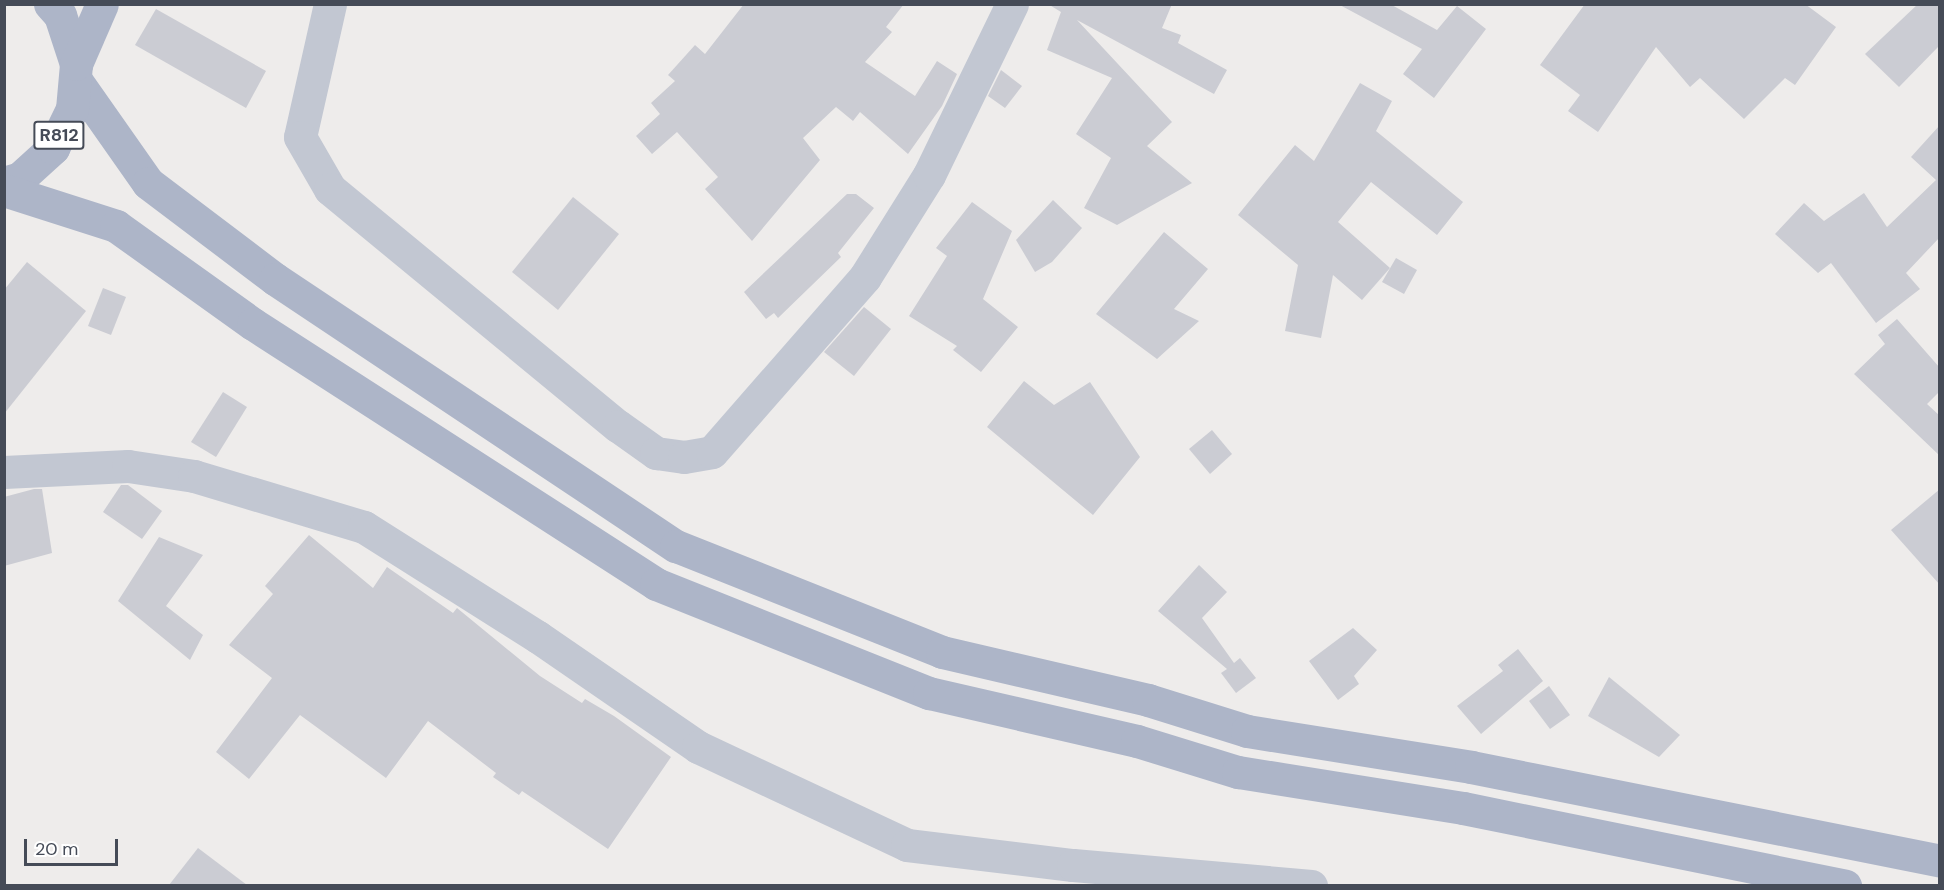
<!DOCTYPE html>
<html>
<head>
<meta charset="utf-8">
<style>
  body { margin:0 }
  #map { position:relative; width:1944px; height:890px; overflow:hidden; background:#eeeceb; font-family:"DM Sans",sans-serif }
  div>[style] { position:absolute }
  .building>* { inset:0; background:#cbccd3 }
  .minor>* { height:33px; margin:-16.5px; padding:0 16.5px; transform-origin:16.5px; border-radius:16.5px; background:#c2c7d2 }
  .primary>* { height:33px; margin:-16.5px; padding:0 16.5px; transform-origin:16.5px; border-radius:16.5px; background:#adb5c8 }
  span { translate:-50% -50%; white-space:nowrap; text-align:center; line-height:1.15; -webkit-text-stroke:4.5px #fff; paint-order:stroke }
  .shield-label span { padding:2px 4px; background:#fff; border:2px solid; border-radius:4px; -webkit-text-stroke-width:0 }
  .shield-label { font-size:18px; color:#454b57; font-weight:700 }
  .frame { position:absolute; inset:0; border:6px solid #454b57; pointer-events:none }
  .scale { position:absolute; left:24px; top:839px; width:94px; height:27px; box-sizing:border-box; border:3px solid #454b57; border-top:0; padding-left:8px; font-size:18px; line-height:21px; white-space:nowrap; color:#454b57; -webkit-text-stroke:4px #fff; paint-order:stroke }
</style>
</head>
<body>
<div id="map">
  <div class="building">
    <i style="clip-path:polygon(744px 4px,904px 4px,886px 27px,892px 32px,865px 62px,915px 96px,937px 61px,957px 74px,942px 106px,908px 154px,860px 112px,853px 121px,836px 107px,803px 138px,820px 160px,752px 241px,705px 189px,718px 177px,677px 132px,652px 154px,636px 136px,660px 114px,651px 103px,675px 81px,668px 75px,695px 45px,705px 54px)"></i>
    <i style="clip-path:polygon(1048px 4px,1172px 4px,1162px 28px,1181px 35px,1178px 43px,1227px 70px,1214px 94px,1077px 20px,1172px 122px,1147px 146px,1192px 183px,1117px 225px,1084px 208px,1111px 158px,1076px 134px,1112px 78px,1047px 50px,1061px 12px)"></i>
    <i style="clip-path:polygon(1338px 4px,1390px 4px,1437px 30px,1457px 6px,1486px 29px,1434px 98px,1403px 74px,1422px 49px)"></i>
    <i style="clip-path:polygon(1585px 4px,1805px 4px,1836px 27px,1795px 85px,1785px 78px,1744px 119px,1700px 78px,1690px 87px,1656px 47px,1598px 132px,1568px 111px,1580px 95px,1540px 65px)"></i>
    <i style="clip-path:polygon(1918px 4px,1940px 4px,1940px 45px,1899px 87px,1865px 54px)"></i>
    <i style="clip-path:polygon(156px 9px,266px 71px,246px 108px,135px 45px)"></i>
    <i style="clip-path:polygon(1001px 70px,1022px 86px,1005px 108px,988px 96px)"></i>
    <i style="clip-path:polygon(1360px 83px,1392px 101px,1376px 131px,1463px 202px,1437px 235px,1371px 182px,1338px 222px,1390px 268px,1362px 300px,1333px 275px,1321px 338px,1285px 331px,1298px 265px,1238px 215px,1295px 145px,1314px 161px)"></i>
    <i style="clip-path:polygon(1940px 125px,1940px 237px,1906px 273px,1920px 289px,1876px 323px,1831px 263px,1818px 273px,1775px 234px,1804px 203px,1824px 221px,1864px 193px,1887px 227px,1936px 180px,1911px 157px)"></i>
    <i style="clip-path:polygon(847px 194px,856px 194px,874px 208px,838px 253px,841px 257px,778px 318px,774px 313px,766px 319px,744px 292px)"></i>
    <i style="clip-path:polygon(573px 197px,619px 234px,558px 310px,512px 272px)"></i>
    <i style="clip-path:polygon(1053px 200px,1082px 228px,1052px 262px,1035px 272px,1016px 240px)"></i>
    <i style="clip-path:polygon(972px 202px,1012px 231px,983px 299px,1018px 327px,981px 372px,953px 350px,957px 346px,909px 316px,947px 256px,936px 248px)"></i>
    <i style="clip-path:polygon(1164px 232px,1208px 269px,1174px 309px,1199px 321px,1157px 359px,1096px 314px)"></i>
    <i style="clip-path:polygon(1396px 258px,1417px 270px,1404px 294px,1382px 282px)"></i>
    <i style="clip-path:polygon(27px 262px,86px 311px,4px 414px,4px 290px)"></i>
    <i style="clip-path:polygon(103px 288px,126px 297px,111px 335px,88px 326px)"></i>
    <i style="clip-path:polygon(864px 307px,891px 329px,854px 376px,824px 352px)"></i>
    <i style="clip-path:polygon(1897px 319px,1940px 368px,1940px 391px,1927px 404px,1940px 416px,1940px 456px,1854px 374px,1885px 344px,1878px 335px)"></i>
    <i style="clip-path:polygon(1024px 381px,1054px 405px,1090px 382px,1140px 457px,1093px 515px,987px 427px)"></i>
    <i style="clip-path:polygon(223px 392px,247px 407px,216px 457px,191px 442px)"></i>
    <i style="clip-path:polygon(1212px 430px,1232px 454px,1210px 474px,1189px 449px)"></i>
    <i style="clip-path:polygon(121px 485px,128px 485px,162px 511px,142px 539px,103px 512px)"></i>
    <i style="clip-path:polygon(34px 489px,42px 489px,52px 553px,4px 566px,4px 497px)"></i>
    <i style="clip-path:polygon(1940px 489px,1940px 585px,1891px 530px)"></i>
    <i style="clip-path:polygon(309px 535px,373px 588px,387px 567px,453px 613px,457px 608px,540px 676px,582px 703px,585px 699px,614px 716px,671px 757px,608px 849px,522px 791px,519px 795px,493px 777px,496px 773px,428px 721px,386px 778px,300px 715px,249px 779px,216px 752px,272px 678px,229px 645px,273px 594px,265px 586px)"></i>
    <i style="clip-path:polygon(159px 537px,203px 555px,166px 606px,203px 635px,190px 660px,118px 601px)"></i>
    <i style="clip-path:polygon(1199px 565px,1227px 592px,1202px 618px,1234px 663px,1240px 658px,1256px 678px,1236px 693px,1221px 673px,1227px 669px,1158px 611px)"></i>
    <i style="clip-path:polygon(1353px 628px,1377px 650px,1354px 676px,1359px 684px,1338px 700px,1309px 661px)"></i>
    <i style="clip-path:polygon(1518px 649px,1543px 681px,1481px 734px,1457px 706px,1503px 671px,1498px 665px)"></i>
    <i style="clip-path:polygon(1609px 677px,1680px 735px,1659px 757px,1588px 716px)"></i>
    <i style="clip-path:polygon(1549px 686px,1570px 715px,1550px 729px,1529px 701px)"></i>
    <i style="clip-path:polygon(198px 848px,247px 885px,169px 885px)"></i>
  </div>
  <div class="minor">
    <i style="left:330px;top:4px;width:136px;rotate:102.7deg"></i>
    <i style="left:300px;top:137px;width:60px;rotate:60deg"></i>
    <i style="left:330px;top:189px;width:373px;rotate:39.5deg"></i>
    <i style="left:618px;top:426px;width:47px;rotate:35.4deg"></i>
    <i style="left:656px;top:453px;width:28px;rotate:8deg"></i>
    <i style="left:684px;top:457px;width:28px;rotate:-10deg"></i>
    <i style="left:712px;top:452px;width:232px;rotate:-48.8deg"></i>
    <i style="left:865px;top:277px;width:120px;rotate:-57.9deg"></i>
    <i style="left:929px;top:175px;width:190px;rotate:-64.1deg"></i>
    <i style="left:4px;top:472px;width:124px;rotate:-2.8deg"></i>
    <i style="left:128px;top:466px;width:67px;rotate:8.6deg"></i>
    <i style="left:194px;top:476px;width:177px;rotate:16.7deg"></i>
    <i style="left:364px;top:527px;width:206px;rotate:32.3deg"></i>
    <i style="left:538px;top:637px;width:194px;rotate:34.5deg"></i>
    <i style="left:698px;top:747px;width:231px;rotate:25.1deg"></i>
    <i style="left:907px;top:845px;width:167px;rotate:6.9deg"></i>
    <i style="left:1073px;top:865px;width:239px;rotate:5deg"></i>
  </div>
  <div class="primary">
    <i style="left:50px;top:4px;width:15px;rotate:48deg"></i>
    <i style="left:60px;top:15px;width:52px;rotate:71.9deg"></i>
    <i style="left:75px;top:79px;width:127px;rotate:54.9deg"></i>
    <i style="left:148px;top:183px;width:159px;rotate:37.1deg"></i>
    <i style="left:275px;top:279px;width:482px;rotate:33.7deg"></i>
    <i style="left:676px;top:546px;width:286px;rotate:21.7deg"></i>
    <i style="left:942px;top:652px;width:212px;rotate:13.1deg"></i>
    <i style="left:1148px;top:700px;width:104px;rotate:17.4deg"></i>
    <i style="left:1247px;top:731px;width:227px;rotate:9.1deg"></i>
    <i style="left:1471px;top:767px;width:478px;rotate:11.3deg"></i>
    <i style="left:4px;top:183px;width:17px;rotate:-17deg"></i>
    <i style="left:20px;top:178px;width:45px;rotate:-42.3deg"></i>
    <i style="left:53px;top:148px;width:43px;rotate:-64deg"></i>
    <i style="left:72px;top:109px;width:45px;rotate:-84.9deg"></i>
    <i style="left:76px;top:64px;width:65px;rotate:-66.6deg"></i>
    <i style="left:4px;top:190px;width:118px;rotate:17.8deg"></i>
    <i style="left:116px;top:226px;width:168px;rotate:35.6deg"></i>
    <i style="left:253px;top:324px;width:480px;rotate:32.8deg"></i>
    <i style="left:656px;top:584px;width:294px;rotate:21.8deg"></i>
    <i style="left:929px;top:693px;width:213px;rotate:13deg"></i>
    <i style="left:1137px;top:741px;width:106px;rotate:17.1deg"></i>
    <i style="left:1238px;top:772px;width:228px;rotate:9.1deg"></i>
    <i style="left:1463px;top:808px;width:390px;rotate:11.5deg"></i>
  </div>
  <div class="shield-label">
    <span style="left:59px;top:135px">R812</span>
  </div>
  <div class="frame"></div>
  <div class="scale">20 m</div>
</div>
</body>
</html>
